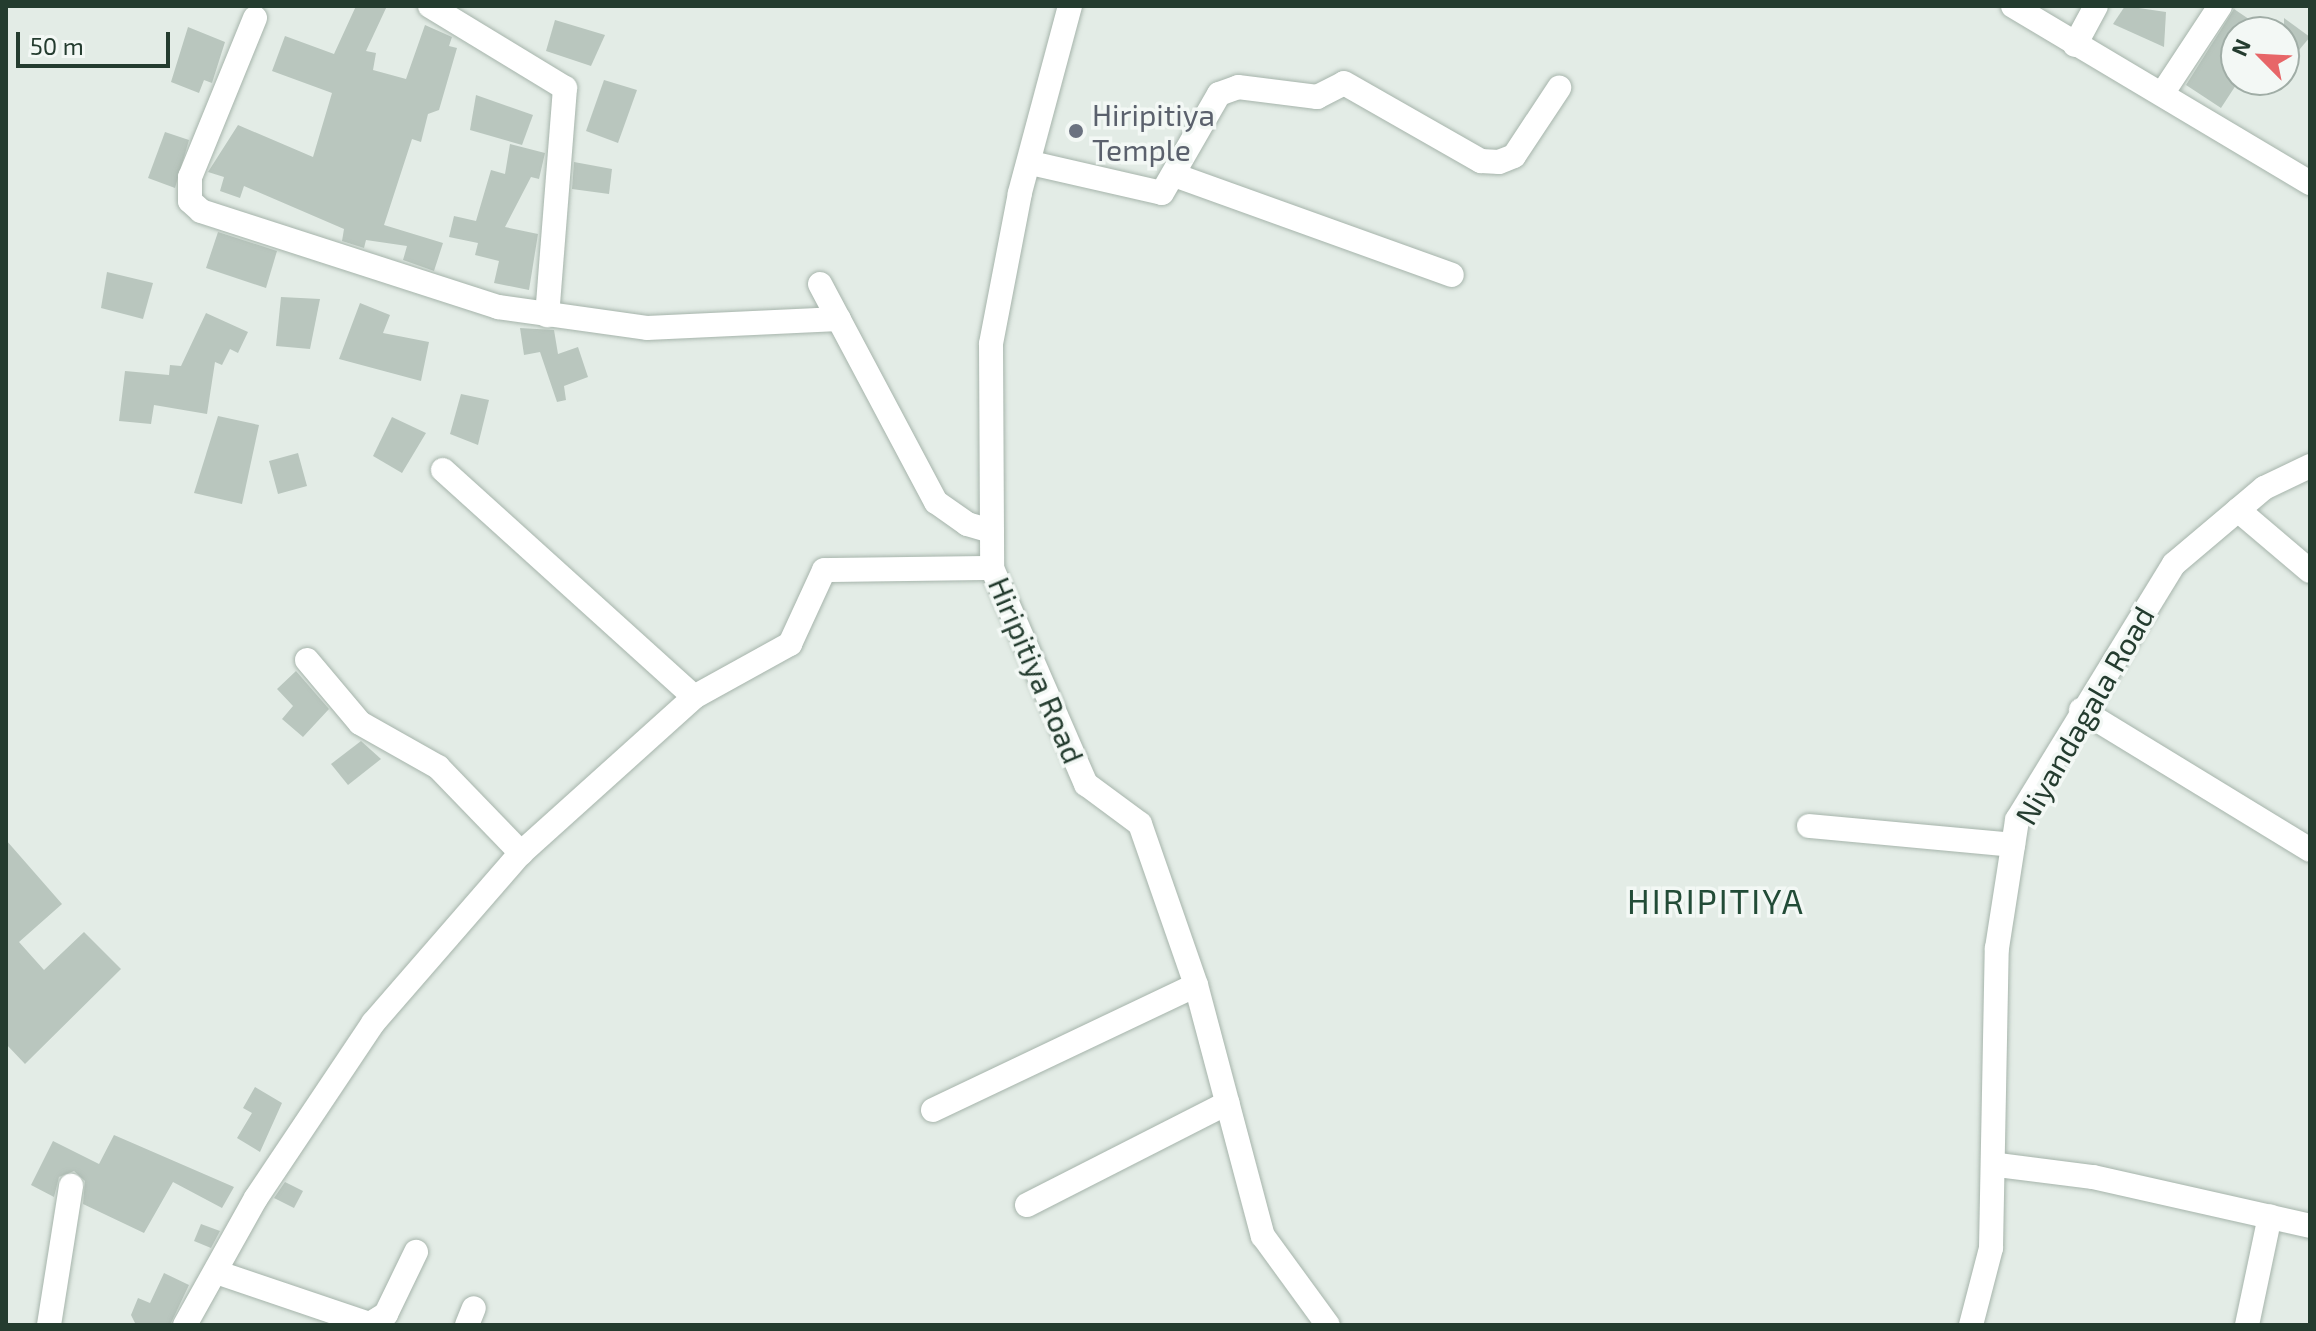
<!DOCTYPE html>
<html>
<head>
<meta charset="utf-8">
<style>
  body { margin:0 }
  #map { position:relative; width:2316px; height:1331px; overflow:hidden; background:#e3ece6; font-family:"Exo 2",sans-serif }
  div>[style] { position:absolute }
  .building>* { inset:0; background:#b9c6be }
  .roads { filter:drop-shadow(0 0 2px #a6b4ab) drop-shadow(0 0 2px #a6b4ab) }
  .minor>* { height:24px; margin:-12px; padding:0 12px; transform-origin:12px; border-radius:12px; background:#fff }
  .tertiary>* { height:24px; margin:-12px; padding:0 12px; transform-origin:12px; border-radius:12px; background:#fff }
  .dots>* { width:22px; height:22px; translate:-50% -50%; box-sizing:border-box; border:4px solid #f3f8f5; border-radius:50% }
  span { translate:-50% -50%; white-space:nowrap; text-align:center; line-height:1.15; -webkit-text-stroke:7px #f3f8f5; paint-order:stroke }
  .worship-label { font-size:30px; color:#5b616d }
  .left { translate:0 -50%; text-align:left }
  .street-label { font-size:30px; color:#243c2f }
  .quarter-label { font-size:34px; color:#224c37; letter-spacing:2px }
  .frame { position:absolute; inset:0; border:8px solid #243c2f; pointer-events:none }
  .north { position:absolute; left:2220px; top:16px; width:80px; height:80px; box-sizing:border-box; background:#f3f8f5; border:2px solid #a0ada6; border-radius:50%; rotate:294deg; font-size:22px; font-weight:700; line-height:32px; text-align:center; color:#243c2f }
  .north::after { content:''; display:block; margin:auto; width:28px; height:36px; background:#e76668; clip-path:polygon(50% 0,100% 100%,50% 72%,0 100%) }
  .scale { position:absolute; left:16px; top:32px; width:154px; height:36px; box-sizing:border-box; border:4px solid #243c2f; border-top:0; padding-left:10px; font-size:24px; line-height:28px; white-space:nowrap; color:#243c2f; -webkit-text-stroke:6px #f3f8f5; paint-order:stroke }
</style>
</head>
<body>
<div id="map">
  <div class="building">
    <i style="clip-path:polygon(356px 6px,387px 6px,366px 51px,376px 53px,373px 70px,406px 79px,425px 25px,452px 37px,449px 46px,457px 48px,439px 110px,428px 114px,421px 142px,412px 139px,384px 225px,443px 243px,434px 271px,403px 260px,407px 246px,366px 240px,364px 248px,342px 241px,344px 229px,244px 186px,240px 198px,220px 191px,224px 177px,208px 172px,238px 125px,313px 157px,332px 93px,272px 71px,285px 36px,334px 54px)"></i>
    <i style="clip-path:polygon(2125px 6px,2166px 12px,2164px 47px,2113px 24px)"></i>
    <i style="clip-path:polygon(2234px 9px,2268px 32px,2236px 32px,2236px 85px,2221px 108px,2186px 85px)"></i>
    <i style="clip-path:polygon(2284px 18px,2310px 37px,2284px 68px)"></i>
    <i style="clip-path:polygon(555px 20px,605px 35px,591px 66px,546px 51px)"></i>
    <i style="clip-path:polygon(188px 27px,225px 42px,212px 83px,204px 80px,199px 93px,171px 82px)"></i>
    <i style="clip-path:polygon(604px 80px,637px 90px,618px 143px,586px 131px)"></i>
    <i style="clip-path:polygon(476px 95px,533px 115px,522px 145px,470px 130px)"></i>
    <i style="clip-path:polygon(165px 132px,189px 140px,175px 188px,148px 178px)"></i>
    <i style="clip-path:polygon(510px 144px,545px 153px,539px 179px,531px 177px,505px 227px,538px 234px,529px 290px,494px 283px,499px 261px,475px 255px,478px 243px,449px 237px,454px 216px,476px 221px,491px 170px,505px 174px)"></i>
    <i style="clip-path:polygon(574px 162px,612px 169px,609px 194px,572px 189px)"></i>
    <i style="clip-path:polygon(218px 232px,277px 251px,266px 288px,206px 268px)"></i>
    <i style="clip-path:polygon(107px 272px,153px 283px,143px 319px,101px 308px)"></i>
    <i style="clip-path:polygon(281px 297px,320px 299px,310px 349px,276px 346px)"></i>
    <i style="clip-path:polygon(360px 303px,390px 315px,383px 333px,429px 342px,421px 381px,339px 359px)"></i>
    <i style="clip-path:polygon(206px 313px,248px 332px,238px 353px,230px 349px,222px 365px,215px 362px,207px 414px,154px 405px,151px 424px,119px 421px,125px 371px,169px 375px,170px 365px,181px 366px)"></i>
    <i style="clip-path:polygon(520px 328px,554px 330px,558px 354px,578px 347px,588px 377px,564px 386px,566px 400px,557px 402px,540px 352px,524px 355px)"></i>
    <i style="clip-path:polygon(461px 394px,489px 400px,478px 445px,450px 434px)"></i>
    <i style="clip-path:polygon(218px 416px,259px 425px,242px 504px,194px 493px)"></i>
    <i style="clip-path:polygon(392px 417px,426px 433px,402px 473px,373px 456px)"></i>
    <i style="clip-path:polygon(298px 453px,307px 486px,278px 494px,269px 461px)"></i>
    <i style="clip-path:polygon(296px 671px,329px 709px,303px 737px,282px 719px,293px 706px,277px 689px)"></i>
    <i style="clip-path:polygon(361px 741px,381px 759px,348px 785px,331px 764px)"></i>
    <i style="clip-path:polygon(6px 840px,62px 904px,19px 942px,44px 970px,84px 932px,121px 969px,25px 1064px,6px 1044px)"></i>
    <i style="clip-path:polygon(255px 1087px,282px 1103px,260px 1152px,237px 1138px,252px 1113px,243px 1108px)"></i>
    <i style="clip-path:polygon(114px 1135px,234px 1187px,222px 1208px,173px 1182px,144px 1233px,83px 1204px,85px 1181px,74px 1171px,59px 1177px,54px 1197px,31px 1185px,53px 1141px,99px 1164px)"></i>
    <i style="clip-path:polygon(285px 1182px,303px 1191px,294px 1208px,274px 1198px)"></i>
    <i style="clip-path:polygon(201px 1224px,220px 1231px,211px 1248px,194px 1241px)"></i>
    <i style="clip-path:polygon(164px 1273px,189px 1285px,170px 1325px,136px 1325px,131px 1315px,138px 1298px,150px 1303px)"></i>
  </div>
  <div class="roads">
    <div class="minor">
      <i style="left:430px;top:6px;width:158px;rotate:31.3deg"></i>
      <i style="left:565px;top:88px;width:228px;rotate:94.5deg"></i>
      <i style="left:1070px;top:6px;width:194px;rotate:105deg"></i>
      <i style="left:1020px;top:193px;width:154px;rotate:100.9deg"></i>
      <i style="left:991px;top:344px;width:224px;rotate:89.7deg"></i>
      <i style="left:992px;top:568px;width:236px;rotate:66.5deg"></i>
      <i style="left:1086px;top:784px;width:67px;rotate:36.5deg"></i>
      <i style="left:1140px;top:824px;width:170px;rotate:70.8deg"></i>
      <i style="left:1196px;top:985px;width:260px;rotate:75.1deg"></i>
      <i style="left:1263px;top:1236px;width:110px;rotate:53.9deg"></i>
      <i style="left:255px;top:18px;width:172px;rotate:112.2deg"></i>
      <i style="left:190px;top:177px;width:24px;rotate:90deg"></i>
      <i style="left:190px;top:201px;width:15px;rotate:42deg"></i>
      <i style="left:201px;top:211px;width:312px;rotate:17.9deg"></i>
      <i style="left:498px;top:307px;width:150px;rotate:8deg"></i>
      <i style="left:647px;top:328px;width:192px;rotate:-2.7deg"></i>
      <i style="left:2075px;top:45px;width:44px;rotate:-61.7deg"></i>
      <i style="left:2162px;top:94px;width:105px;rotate:-56.6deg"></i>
      <i style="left:1031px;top:163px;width:134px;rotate:12.9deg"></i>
      <i style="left:1162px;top:193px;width:114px;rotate:-60.1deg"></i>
      <i style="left:1219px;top:94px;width:20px;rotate:-20deg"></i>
      <i style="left:1238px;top:87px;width:80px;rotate:7.2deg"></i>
      <i style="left:1317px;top:97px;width:30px;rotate:-27deg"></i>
      <i style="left:1344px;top:83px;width:158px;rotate:29.7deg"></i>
      <i style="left:1481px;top:161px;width:18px;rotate:3deg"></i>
      <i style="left:1499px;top:162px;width:16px;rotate:-22deg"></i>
      <i style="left:1514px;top:156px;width:82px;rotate:-56.5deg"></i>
      <i style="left:1177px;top:176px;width:292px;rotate:19.8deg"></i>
      <i style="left:820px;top:284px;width:247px;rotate:62deg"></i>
      <i style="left:936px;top:502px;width:38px;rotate:35deg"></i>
      <i style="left:967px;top:524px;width:26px;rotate:16deg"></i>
      <i style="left:443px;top:470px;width:338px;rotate:42.1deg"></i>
      <i style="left:2238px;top:510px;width:94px;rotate:40.3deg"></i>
      <i style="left:307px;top:660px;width:82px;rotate:49.9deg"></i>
      <i style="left:360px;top:723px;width:90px;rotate:29.4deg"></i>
      <i style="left:438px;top:767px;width:120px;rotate:46deg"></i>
      <i style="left:2081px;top:710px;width:268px;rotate:31.4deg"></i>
      <i style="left:1809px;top:826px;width:205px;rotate:5.3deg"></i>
      <i style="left:933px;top:1110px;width:291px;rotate:-25.4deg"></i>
      <i style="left:1998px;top:1165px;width:96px;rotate:7.2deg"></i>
      <i style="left:2093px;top:1177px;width:222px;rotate:12.7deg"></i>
      <i style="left:1027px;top:1205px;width:225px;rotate:-27deg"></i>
      <i style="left:216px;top:1272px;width:163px;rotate:18.7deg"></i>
      <i style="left:370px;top:1324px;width:19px;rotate:-32deg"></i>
      <i style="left:386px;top:1314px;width:69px;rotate:-64.2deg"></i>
      <i style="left:49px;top:1325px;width:141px;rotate:-81deg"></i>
      <i style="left:185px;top:1325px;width:145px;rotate:-60.8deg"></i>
      <i style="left:256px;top:1198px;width:211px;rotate:-56.2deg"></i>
      <i style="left:373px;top:1023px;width:225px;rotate:-49deg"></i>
      <i style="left:521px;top:853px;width:233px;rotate:-42deg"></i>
      <i style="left:694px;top:697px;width:110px;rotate:-28.9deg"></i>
      <i style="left:790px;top:644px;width:81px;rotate:-65.3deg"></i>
      <i style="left:824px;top:570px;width:168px;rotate:-0.7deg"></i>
      <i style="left:467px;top:1325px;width:18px;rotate:-68deg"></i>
      <i style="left:1971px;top:1325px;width:80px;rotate:-75.4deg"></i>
      <i style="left:1991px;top:1248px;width:300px;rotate:-88.9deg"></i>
      <i style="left:1997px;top:948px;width:130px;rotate:-81.1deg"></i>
      <i style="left:2017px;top:820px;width:300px;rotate:-58.5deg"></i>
      <i style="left:2174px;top:564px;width:118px;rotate:-40.2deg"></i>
      <i style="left:2264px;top:488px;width:51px;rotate:-25.6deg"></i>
      <i style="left:2247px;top:1325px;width:111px;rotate:-78.1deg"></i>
    </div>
    <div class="tertiary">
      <i style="left:2013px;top:6px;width:346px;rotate:30.8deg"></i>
    </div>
  </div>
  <div class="dots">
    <i style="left:1076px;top:131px;background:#6b7280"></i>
  </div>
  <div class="worship-label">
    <span class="left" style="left:1092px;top:131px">Hiripitiya<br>Temple</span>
  </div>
  <div class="street-label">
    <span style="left:1037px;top:670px;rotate:67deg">Hiripitiya Road</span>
    <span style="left:2084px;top:715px;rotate:-60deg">Niyandagala Road</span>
  </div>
  <div class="quarter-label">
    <span style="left:1716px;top:901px">HIRIPITIYA</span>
  </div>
  <div class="frame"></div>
  <div class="north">N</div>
  <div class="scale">50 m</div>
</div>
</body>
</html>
